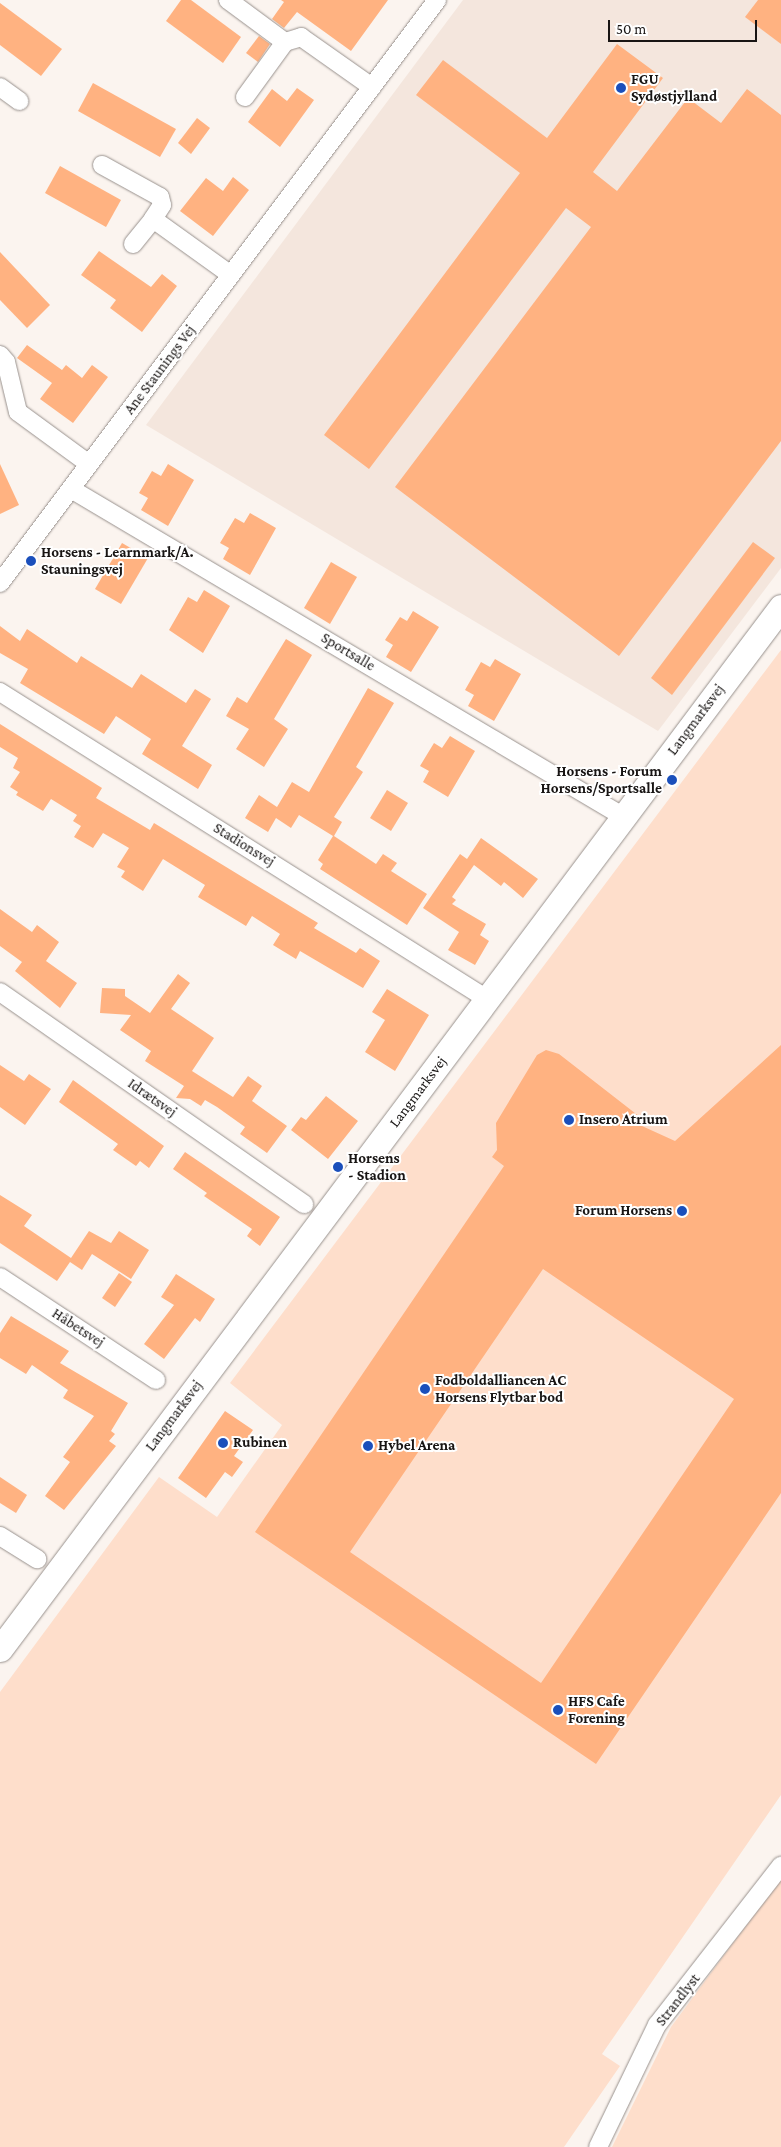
<!DOCTYPE html>
<html>
<head>
<meta charset="utf-8">
<style>
  body { margin:0 }
  #map { position:relative; width:781px; height:2147px; overflow:hidden; background:#fbf4ef; font-family:"Crimson Pro",serif }
  div>[style] { position:absolute }
  .built>* { inset:0; background:#f4e6dd }
  .green>* { inset:0; background:#fedecb }
  .building>* { inset:0; background:#ffb281 }
  .roads { filter:drop-shadow(0 0 1px #98918d) drop-shadow(0 0 1px #98918d) }
  .street>* { height:18px; margin:-9px; padding:0 9px; transform-origin:9px; border-radius:9px; background:#fff }
  .secondary>* { height:25px; margin:-12.5px; padding:0 12.5px; transform-origin:12.5px; border-radius:12.5px; background:#fff }
  .dots>* { width:14px; height:14px; translate:-50% -50%; box-sizing:border-box; border:2px solid #fff; border-radius:50% }
  span { translate:-50% -50%; white-space:nowrap; text-align:center; line-height:1.15; -webkit-text-stroke:4px #fff; paint-order:stroke }
  .poi-label { font-size:15px; color:#181514; font-weight:700 }
  .left { translate:0 -50%; text-align:left }
  .right { translate:-100% -50%; text-align:right }
  .street-label { font-size:15px; color:#181514 }
  .scale { position:absolute; left:608px; top:20px; width:149px; height:22px; box-sizing:border-box; border:2px solid #181514; border-top:0; padding-left:6px; font-size:15px; line-height:18px; white-space:nowrap; color:#181514; -webkit-text-stroke:4px #fff; paint-order:stroke }
</style>
</head>
<body>
<div id="map">
  <div class="built">
    <i style="clip-path:polygon(463px 0,781px 0,781px 568px,658px 731px,146px 425px)"></i>
  </div>
  <div class="green">
    <i style="clip-path:polygon(781px 650px,781px 1795px,602px 2054px,620px 2066px,564px 2147px,0 2147px,0 1692px,159px 1477px,217px 1517px,282px 1425px,230px 1383px)"></i>
    <i style="clip-path:polygon(781px 1878px,781px 2147px,612px 2147px,671px 2027px)"></i>
  </div>
  <div class="building">
    <i style="clip-path:polygon(181px 0,191px 0,241px 37px,223px 63px,166px 21px)"></i>
    <i style="clip-path:polygon(281px 0,388px 0,351px 51px,297px 12px,284px 28px,272px 19px,284px 2px)"></i>
    <i style="clip-path:polygon(758px 0,781px 0,781px 44px,745px 17px)"></i>
    <i style="clip-path:polygon(0 3px,62px 49px,41px 76px,0 45px)"></i>
    <i style="clip-path:polygon(259px 36px,270px 44px,258px 62px,246px 53px)"></i>
    <i style="clip-path:polygon(617px 44px,663px 78px,593px 172px,617px 191px,688px 98px,721px 123px,747px 89px,781px 115px,781px 441px,619px 656px,395px 487px,591px 227px,566px 208px,369px 469px,324px 435px,520px 173px,416px 95px,443px 60px,547px 138px)"></i>
    <i style="clip-path:polygon(93px 83px,176px 129px,160px 157px,78px 111px)"></i>
    <i style="clip-path:polygon(297px 88px,314px 100px,280px 147px,248px 122px,272px 89px,287px 101px)"></i>
    <i style="clip-path:polygon(197px 118px,210px 128px,191px 154px,178px 143px)"></i>
    <i style="clip-path:polygon(60px 166px,121px 200px,106px 227px,45px 193px)"></i>
    <i style="clip-path:polygon(233px 177px,249px 190px,213px 236px,180px 211px,206px 178px,223px 191px)"></i>
    <i style="clip-path:polygon(99px 251px,151px 287px,162px 274px,177px 286px,142px 332px,110px 308px,116px 300px,81px 275px)"></i>
    <i style="clip-path:polygon(0 252px,50px 305px,27px 328px,0 300px)"></i>
    <i style="clip-path:polygon(27px 345px,62px 370px,66px 365px,82px 378px,92px 365px,108px 377px,73px 423px,40px 399px,52px 383px,17px 358px)"></i>
    <i style="clip-path:polygon(0 464px,19px 505px,0 514px)"></i>
    <i style="clip-path:polygon(168px 464px,194px 480px,168px 526px,141px 510px,148px 498px,139px 493px,152px 471px,161px 476px)"></i>
    <i style="clip-path:polygon(250px 513px,276px 528px,250px 575px,223px 559px,229px 548px,220px 543px,235px 518px,244px 523px)"></i>
    <i style="clip-path:polygon(753px 542px,775px 558px,672px 695px,651px 678px)"></i>
    <i style="clip-path:polygon(122px 543px,148px 558px,121px 604px,95px 589px)"></i>
    <i style="clip-path:polygon(331px 562px,357px 577px,330px 624px,304px 608px)"></i>
    <i style="clip-path:polygon(204px 590px,230px 606px,203px 653px,169px 630px,188px 597px,197px 602px)"></i>
    <i style="clip-path:polygon(413px 611px,439px 627px,411px 672px,386px 657px,393px 645px,385px 640px,400px 617px,407px 621px)"></i>
    <i style="clip-path:polygon(0 626px,20px 641px,27px 629px,77px 663px,81px 656px,132px 688px,141px 674px,186px 703px,195px 689px,211px 699px,182px 746px,212px 765px,198px 789px,142px 754px,151px 739px,116px 716px,104px 734px,20px 683px,28px 669px,0 653px)"></i>
    <i style="clip-path:polygon(286px 639px,312px 655px,274px 719px,288px 729px,264px 767px,236px 749px,249px 729px,226px 716px,237px 697px,247px 703px)"></i>
    <i style="clip-path:polygon(495px 659px,521px 674px,494px 721px,468px 706px,474px 695px,465px 690px,481px 662px,490px 667px)"></i>
    <i style="clip-path:polygon(368px 688px,394px 703px,356px 767px,363px 772px,334px 817px,342px 822px,334px 836px,376px 864px,383px 854px,397px 863px,391px 871px,427px 894px,407px 925px,320px 869px,323px 864px,318px 860px,333px 836px,299px 815px,291px 828px,276px 818px,268px 832px,245px 818px,259px 795px,277px 807px,292px 782px,309px 792px)"></i>
    <i style="clip-path:polygon(0 724px,102px 788px,96px 798px,150px 830px,154px 823px,318px 923px,314px 928px,356px 953px,360px 948px,380px 961px,363px 988px,300px 951px,296px 959px,273px 945px,280px 934px,252px 916px,246px 926px,198px 897px,205px 885px,163px 859px,143px 891px,121px 877px,125px 871px,117px 867px,129px 848px,103px 833px,93px 848px,74px 837px,81px 826px,73px 821px,77px 815px,51px 799px,43px 811px,16px 795px,18px 792px,10px 787px,20px 772px,13px 768px,18px 758px,0 747px)"></i>
    <i style="clip-path:polygon(450px 736px,475px 751px,448px 797px,423px 782px,429px 771px,420px 766px,434px 743px,442px 748px)"></i>
    <i style="clip-path:polygon(387px 790px,408px 803px,391px 831px,370px 818px)"></i>
    <i style="clip-path:polygon(481px 838px,538px 879px,523px 898px,504px 882px,501px 886px,474px 865px,452px 897px,456px 900px,452px 904px,486px 924px,480px 935px,489px 941px,475px 965px,448px 950px,459px 932px,423px 908px,460px 854px,474px 864px,467px 859px)"></i>
    <i style="clip-path:polygon(0 909px,32px 932px,37px 925px,59px 942px,46px 961px,77px 983px,60px 1008px,15px 971px,22px 962px,0 946px)"></i>
    <i style="clip-path:polygon(178px 974px,190px 983px,171px 1009px,214px 1038px,192px 1071px,233px 1097px,248px 1076px,262px 1086px,252px 1101px,287px 1126px,267px 1153px,240px 1134px,245px 1127px,217px 1107px,205px 1100px,201px 1106px,190px 1099px,176px 1098px,184px 1086px,145px 1061px,151px 1051px,120px 1030px,131px 1015px,100px 1013px,102px 988px,125px 989px,125px 996px,150px 1013px)"></i>
    <i style="clip-path:polygon(387px 989px,429px 1015px,395px 1071px,365px 1052px,385px 1020px,372px 1012px)"></i>
    <i style="clip-path:polygon(evenodd,781px 1045px,781px 1493px,596px 1764px,255px 1532px,504px 1166px,492px 1157px,497px 1150px,496px 1123px,537px 1055px,546px 1050px,559px 1054px,640px 1117px,642px 1126px,675px 1141px,781px 1045px,543px 1269px,734px 1399px,541px 1683px,350px 1552px,543px 1269px)"></i>
    <i style="clip-path:polygon(0 1065px,24px 1081px,29px 1074px,51px 1089px,25px 1125px,0 1107px)"></i>
    <i style="clip-path:polygon(73px 1080px,164px 1146px,149px 1168px,140px 1161px,136px 1166px,113px 1150px,118px 1144px,59px 1102px)"></i>
    <i style="clip-path:polygon(326px 1096px,358px 1121px,328px 1159px,291px 1130px,301px 1117px,306px 1120px)"></i>
    <i style="clip-path:polygon(185px 1152px,280px 1217px,260px 1246px,247px 1236px,252px 1229px,204px 1196px,207px 1193px,173px 1169px)"></i>
    <i style="clip-path:polygon(0 1195px,32px 1215px,24px 1226px,71px 1258px,89px 1231px,111px 1243px,119px 1231px,149px 1250px,131px 1279px,92px 1254px,82px 1270px,70px 1262px,57px 1281px,0 1243px)"></i>
    <i style="clip-path:polygon(119px 1273px,132px 1282px,115px 1307px,102px 1298px)"></i>
    <i style="clip-path:polygon(176px 1274px,215px 1299px,200px 1322px,195px 1318px,164px 1359px,144px 1344px,174px 1305px,161px 1297px)"></i>
    <i style="clip-path:polygon(11px 1316px,69px 1351px,60px 1363px,128px 1403px,111px 1431px,115px 1434px,109px 1441px,116px 1446px,64px 1510px,45px 1496px,70px 1462px,63px 1457px,94px 1416px,63px 1398px,68px 1390px,32px 1365px,26px 1374px,0 1358px,0 1333px)"></i>
    <i style="clip-path:polygon(225px 1411px,253px 1430px,234px 1456px,243px 1462px,232px 1477px,225px 1472px,206px 1498px,178px 1478px)"></i>
    <i style="clip-path:polygon(0 1477px,27px 1495px,16px 1513px,0 1503px)"></i>
  </div>
  <div class="roads">
    <div class="street">
      <i style="left:228px;top:0;width:71px;rotate:36.4deg"></i>
      <i style="left:285px;top:42px;width:17px;rotate:-17deg"></i>
      <i style="left:301px;top:37px;width:87px;rotate:35.2deg"></i>
      <i style="left:0;top:87px;width:24px;rotate:36deg"></i>
      <i style="left:245px;top:97px;width:68px;rotate:-54deg"></i>
      <i style="left:102px;top:165px;width:66px;rotate:28.9deg"></i>
      <i style="left:160px;top:197px;width:8px;rotate:76deg"></i>
      <i style="left:162px;top:205px;width:17px;rotate:123deg"></i>
      <i style="left:153px;top:219px;width:96px;rotate:35.7deg"></i>
      <i style="left:133px;top:244px;width:32px;rotate:-51deg"></i>
      <i style="left:0;top:355px;width:9px;rotate:49deg"></i>
      <i style="left:6px;top:362px;width:51px;rotate:76.5deg"></i>
      <i style="left:18px;top:412px;width:88px;rotate:36.2deg"></i>
      <i style="left:71px;top:489px;width:643px;rotate:30.67deg"></i>
      <i style="left:0;top:583px;width:729px;rotate:-53.15deg"></i>
      <i style="left:0;top:692px;width:576px;rotate:32.23deg"></i>
      <i style="left:0;top:992px;width:371px;rotate:34.9deg"></i>
      <i style="left:0;top:1277px;width:187px;rotate:33.4deg"></i>
      <i style="left:0;top:1536px;width:44px;rotate:31.9deg"></i>
      <i style="left:598px;top:2147px;width:136px;rotate:-64.2deg"></i>
      <i style="left:657px;top:2025px;width:202px;rotate:-52.1deg"></i>
    </div>
    <div class="secondary">
      <i style="left:0;top:1649px;width:1302px;rotate:-53.15deg"></i>
    </div>
  </div>
  <div class="dots">
    <i style="left:621px;top:88px;background:#1b4fbb"></i>
    <i style="left:31px;top:561px;background:#1b4fbb"></i>
    <i style="left:672px;top:780px;background:#1b4fbb"></i>
    <i style="left:569px;top:1120px;background:#1b4fbb"></i>
    <i style="left:338px;top:1167px;background:#1b4fbb"></i>
    <i style="left:682px;top:1211px;background:#1b4fbb"></i>
    <i style="left:425px;top:1389px;background:#1b4fbb"></i>
    <i style="left:223px;top:1443px;background:#1b4fbb"></i>
    <i style="left:368px;top:1446px;background:#1b4fbb"></i>
    <i style="left:558px;top:1710px;background:#1b4fbb"></i>
  </div>
  <div class="poi-label">
    <span class="left" style="left:631px;top:88px">FGU<br>Sydøstjylland</span>
    <span class="left" style="left:41px;top:561px">Horsens - Learnmark/A.<br>Stauningsvej</span>
    <span class="right" style="left:662px;top:780px">Horsens - Forum<br>Horsens/Sportsalle</span>
    <span class="left" style="left:579px;top:1120px">Insero Atrium</span>
    <span class="left" style="left:348px;top:1167px">Horsens<br>- Stadion</span>
    <span class="right" style="left:672px;top:1211px">Forum Horsens</span>
    <span class="left" style="left:435px;top:1389px">Fodboldalliancen AC<br>Horsens Flytbar bod</span>
    <span class="left" style="left:233px;top:1443px">Rubinen</span>
    <span class="left" style="left:378px;top:1446px">Hybel Arena</span>
    <span class="left" style="left:568px;top:1710px">HFS Cafe<br>Forening</span>
  </div>
  <div class="street-label">
    <span style="left:160px;top:370px;rotate:-53deg">Ane Staunings Vej</span>
    <span style="left:348px;top:652px;rotate:31deg">Sportsalle</span>
    <span style="left:696px;top:720px;rotate:-53deg">Langmarksvej</span>
    <span style="left:244px;top:845px;rotate:32deg">Stadionsvej</span>
    <span style="left:418px;top:1092px;rotate:-53deg">Langmarksvej</span>
    <span style="left:152px;top:1098px;rotate:35deg">Idrætsvej</span>
    <span style="left:78px;top:1328px;rotate:33deg">Håbetsvej</span>
    <span style="left:174px;top:1416px;rotate:-53deg">Langmarksvej</span>
    <span style="left:678px;top:2000px;rotate:-52deg">Strandlyst</span>
  </div>
  <div class="scale">50 m</div>
</div>
</body>
</html>
